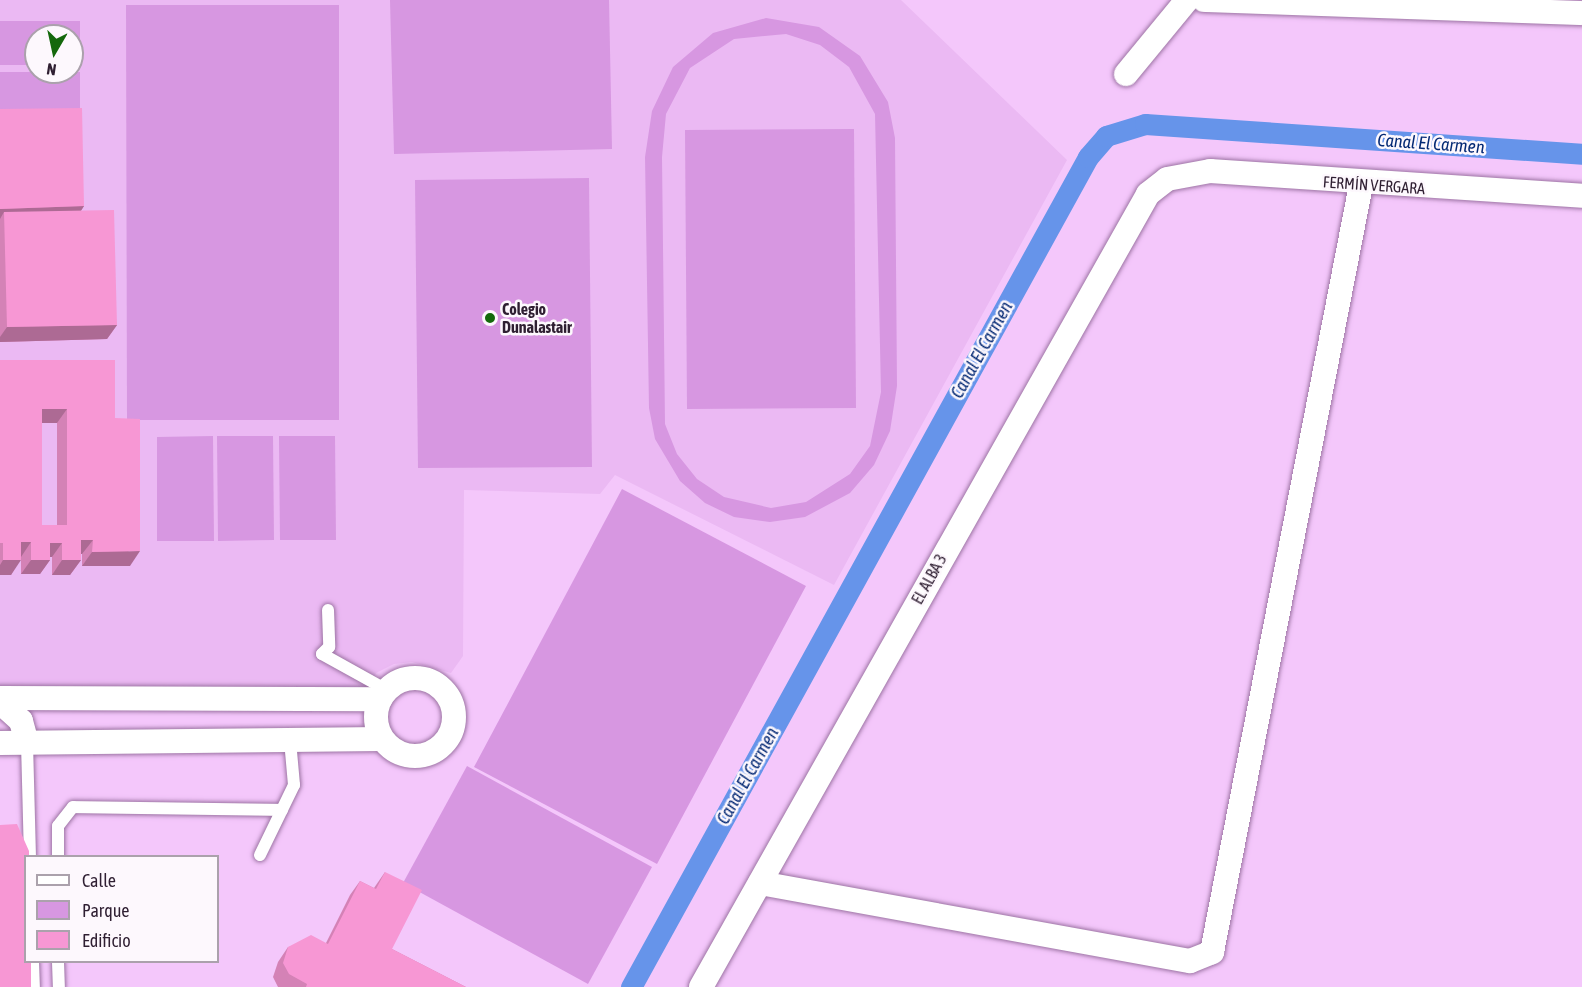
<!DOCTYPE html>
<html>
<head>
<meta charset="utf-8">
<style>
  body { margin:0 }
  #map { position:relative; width:1582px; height:987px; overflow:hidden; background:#f4c7fb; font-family:"Asap Condensed",sans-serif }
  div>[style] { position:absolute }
  .built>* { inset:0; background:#ebb9f3 }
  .green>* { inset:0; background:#d797e1 }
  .canal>* { height:21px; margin:-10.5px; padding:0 10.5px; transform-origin:10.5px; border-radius:10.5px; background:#6694ea }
  .roads { filter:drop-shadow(0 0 2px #9d74a4) drop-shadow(0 0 2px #9d74a4) }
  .lane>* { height:12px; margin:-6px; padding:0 6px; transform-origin:6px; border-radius:6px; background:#fff }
  .street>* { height:24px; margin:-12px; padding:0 12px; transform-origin:12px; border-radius:12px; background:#fff }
  .street>.ring { margin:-12px; padding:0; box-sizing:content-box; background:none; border:24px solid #fff; border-radius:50% }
  .wall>* { inset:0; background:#d482b6 }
  .shaded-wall>* { inset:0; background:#ad6a94 }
  .building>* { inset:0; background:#f797d4 }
  .dots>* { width:16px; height:16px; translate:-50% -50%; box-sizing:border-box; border:3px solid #fdf8fd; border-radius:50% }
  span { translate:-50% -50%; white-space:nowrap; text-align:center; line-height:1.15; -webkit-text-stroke:5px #fdf8fd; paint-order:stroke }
  .street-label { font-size:16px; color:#2f1f32 }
  .poi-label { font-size:16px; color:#2f1f32; font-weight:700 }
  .left { translate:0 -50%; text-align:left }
  .water-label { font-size:18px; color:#042974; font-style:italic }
  .legend { position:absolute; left:24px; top:855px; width:195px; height:108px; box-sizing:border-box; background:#fdf8fd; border:2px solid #aba1ac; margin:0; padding:8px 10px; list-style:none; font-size:18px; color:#2f1f32 }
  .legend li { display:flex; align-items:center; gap:12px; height:30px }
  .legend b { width:30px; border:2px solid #aba1ac }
  .north { position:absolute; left:24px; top:24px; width:60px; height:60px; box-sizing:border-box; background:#fdf8fd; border:2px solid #aba1ac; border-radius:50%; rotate:189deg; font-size:16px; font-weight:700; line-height:24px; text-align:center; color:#2f1f32 }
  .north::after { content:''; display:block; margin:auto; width:21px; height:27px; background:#14680c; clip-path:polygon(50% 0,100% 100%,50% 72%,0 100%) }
</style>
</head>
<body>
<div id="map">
  <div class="built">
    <i style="clip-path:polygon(evenodd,0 0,901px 0,1067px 160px,834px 585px,615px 475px,600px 494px,464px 490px,463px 656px,451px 673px,412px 662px,394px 664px,376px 673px,368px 694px,0 691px,0 0,36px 36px,72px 36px,72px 72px,36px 72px,36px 36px)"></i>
  </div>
  <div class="green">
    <i style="clip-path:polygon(390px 0,609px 0,612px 149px,394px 154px)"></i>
    <i style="clip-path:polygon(126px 5px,339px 5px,339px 420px,127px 420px)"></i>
    <i style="clip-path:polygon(evenodd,766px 18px,819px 27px,860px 56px,888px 102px,895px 138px,897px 386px,890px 431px,874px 465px,850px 493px,805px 517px,770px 522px,734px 517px,705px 503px,680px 481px,655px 439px,649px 408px,645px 157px,652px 111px,673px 67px,713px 33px,766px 18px,786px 34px,820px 45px,849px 67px,875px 114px,881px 392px,870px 446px,850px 474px,806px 502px,771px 508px,724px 497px,697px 479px,677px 454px,665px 424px,662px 157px,666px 114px,690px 68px,734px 39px,786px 34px)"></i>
    <i style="clip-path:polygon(0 21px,80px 21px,80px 65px,72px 65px,72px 36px,36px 36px,36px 65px,0 65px)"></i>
    <i style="clip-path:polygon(0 72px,80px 72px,80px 116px,0 116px)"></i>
    <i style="clip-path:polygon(854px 129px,856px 408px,687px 409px,685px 130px)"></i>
    <i style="clip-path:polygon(589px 178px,592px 467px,418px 468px,415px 180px)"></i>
    <i style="clip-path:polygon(213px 436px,214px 541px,157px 541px,157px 437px)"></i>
    <i style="clip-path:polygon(217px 436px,273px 436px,274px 540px,218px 541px)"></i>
    <i style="clip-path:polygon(279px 436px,335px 436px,336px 540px,280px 540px)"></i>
    <i style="clip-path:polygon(622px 489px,806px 586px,657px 864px,474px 767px)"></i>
    <i style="clip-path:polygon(467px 766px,652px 867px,588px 984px,403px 883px)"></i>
  </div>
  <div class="canal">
    <i style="left:631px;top:987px;width:947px;rotate:-61.16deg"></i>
    <i style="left:1088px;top:157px;width:28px;rotate:-49deg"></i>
    <i style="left:1106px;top:136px;width:41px;rotate:-17.1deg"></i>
    <i style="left:1145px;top:124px;width:438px;rotate:3.9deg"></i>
  </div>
  <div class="roads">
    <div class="lane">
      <i style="left:328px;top:610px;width:37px;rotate:88deg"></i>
      <i style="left:329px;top:647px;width:10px;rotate:135deg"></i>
      <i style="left:322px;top:654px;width:74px;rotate:29deg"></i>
      <i style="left:27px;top:743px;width:113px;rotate:88.5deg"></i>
      <i style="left:260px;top:855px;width:78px;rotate:-64.1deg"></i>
      <i style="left:294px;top:785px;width:45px;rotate:-95.1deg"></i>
      <i style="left:58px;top:856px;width:30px;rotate:-90deg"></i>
      <i style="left:58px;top:826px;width:24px;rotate:-52deg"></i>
      <i style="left:73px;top:807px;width:209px;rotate:0.8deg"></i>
      <i style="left:33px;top:962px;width:25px;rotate:88deg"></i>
      <i style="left:58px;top:962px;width:25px;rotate:88deg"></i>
    </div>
    <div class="street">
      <i style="left:1204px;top:0;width:378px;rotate:2deg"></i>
      <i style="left:1126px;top:74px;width:96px;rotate:-50.5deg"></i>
      <i class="ring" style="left:376px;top:678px;width:54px;height:54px"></i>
      <i style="left:0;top:698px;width:380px;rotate:0.2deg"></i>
      <i style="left:0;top:702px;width:28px;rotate:42deg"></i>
      <i style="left:21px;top:721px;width:23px;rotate:75deg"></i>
      <i style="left:0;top:743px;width:382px;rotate:-0.6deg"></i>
      <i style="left:760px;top:883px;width:437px;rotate:10.3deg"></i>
      <i style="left:1190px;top:961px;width:24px;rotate:-22deg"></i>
      <i style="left:1212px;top:952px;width:781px;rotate:-79.01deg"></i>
      <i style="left:701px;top:987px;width:910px;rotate:-60.59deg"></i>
      <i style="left:1148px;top:194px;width:24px;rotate:-38deg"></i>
      <i style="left:1167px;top:179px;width:44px;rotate:-10.5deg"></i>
      <i style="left:1210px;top:171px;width:373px;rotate:3.8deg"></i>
    </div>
  </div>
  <div class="wall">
    <i style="clip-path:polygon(0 109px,84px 206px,81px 211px,117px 325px,107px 339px,0 342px)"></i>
    <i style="clip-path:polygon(evenodd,0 360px,115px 418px,130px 566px,82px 566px,82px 554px,81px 554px,81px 560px,70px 575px,52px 575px,52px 557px,50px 557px,50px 560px,40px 574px,21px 574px,21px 557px,11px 575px,0 575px,0 360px,42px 423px,57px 423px,57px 525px,42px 525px,42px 423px)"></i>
    <i style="clip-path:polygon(385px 872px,392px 949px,466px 987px,278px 987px,273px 977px,278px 962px,288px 947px,326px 943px,350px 895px,360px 881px,374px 888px)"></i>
  </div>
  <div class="shaded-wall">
    <i style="clip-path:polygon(84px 206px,74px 221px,4px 212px,0 219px,0 209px)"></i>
    <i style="clip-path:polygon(117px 325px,107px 339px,0 342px,0 337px,7px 327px)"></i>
    <i style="clip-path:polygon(42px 409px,67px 409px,57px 423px,32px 423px)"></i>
    <i style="clip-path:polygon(81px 540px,93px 540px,82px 554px,70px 554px)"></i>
    <i style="clip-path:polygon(21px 542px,31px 542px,21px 557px)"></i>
    <i style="clip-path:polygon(50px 543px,62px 543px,52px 557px,40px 557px)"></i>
    <i style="clip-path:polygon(140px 551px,130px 566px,82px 566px,92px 552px)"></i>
    <i style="clip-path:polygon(3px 560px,21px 560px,11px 575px,0 575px,0 565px)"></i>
    <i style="clip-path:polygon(31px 560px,50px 560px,40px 574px,21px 574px)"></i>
    <i style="clip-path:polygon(62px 560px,81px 560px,70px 575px,52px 575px)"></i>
  </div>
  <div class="building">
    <i style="clip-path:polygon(82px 108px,84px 206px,0 209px,0 109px)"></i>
    <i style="clip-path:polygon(114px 210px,117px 325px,7px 327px,4px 212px)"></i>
    <i style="clip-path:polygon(evenodd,0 360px,115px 360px,115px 418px,140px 419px,140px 551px,92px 552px,93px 540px,81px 540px,81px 560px,62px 560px,62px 543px,50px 543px,50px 560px,31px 560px,31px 542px,21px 542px,21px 560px,3px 560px,3px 543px,0 543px,0 360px,42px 409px,67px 409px,67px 525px,42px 525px,42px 409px)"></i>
    <i style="clip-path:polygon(17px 824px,29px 851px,29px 856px,26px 856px,26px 962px,31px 962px,31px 987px,0 987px,0 825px)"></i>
    <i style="clip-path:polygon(385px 872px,422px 890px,392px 949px,466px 987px,306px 987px,307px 984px,289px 974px,283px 963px,288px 947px,311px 935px,328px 944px,360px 881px,376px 889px)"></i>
  </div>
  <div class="dots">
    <i style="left:490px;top:318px;background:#14680c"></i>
  </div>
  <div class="street-label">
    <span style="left:1374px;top:185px;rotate:4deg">FERMÍN VERGARA</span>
    <span style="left:929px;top:579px;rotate:-61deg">EL ALBA 3</span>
  </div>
  <div class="poi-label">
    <span class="left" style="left:502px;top:318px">Colegio<br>Dunalastair</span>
  </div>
  <div class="water-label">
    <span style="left:1431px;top:144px;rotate:4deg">Canal El Carmen</span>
    <span style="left:982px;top:350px;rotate:-61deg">Canal El Carmen</span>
    <span style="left:748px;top:776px;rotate:-61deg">Canal El Carmen</span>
  </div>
  <ul class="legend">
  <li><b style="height:8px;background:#fff"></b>Calle</li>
  <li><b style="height:16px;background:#d797e1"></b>Parque</li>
  <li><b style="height:16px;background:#f797d4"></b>Edificio</li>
  </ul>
  <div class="north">N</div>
</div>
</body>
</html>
